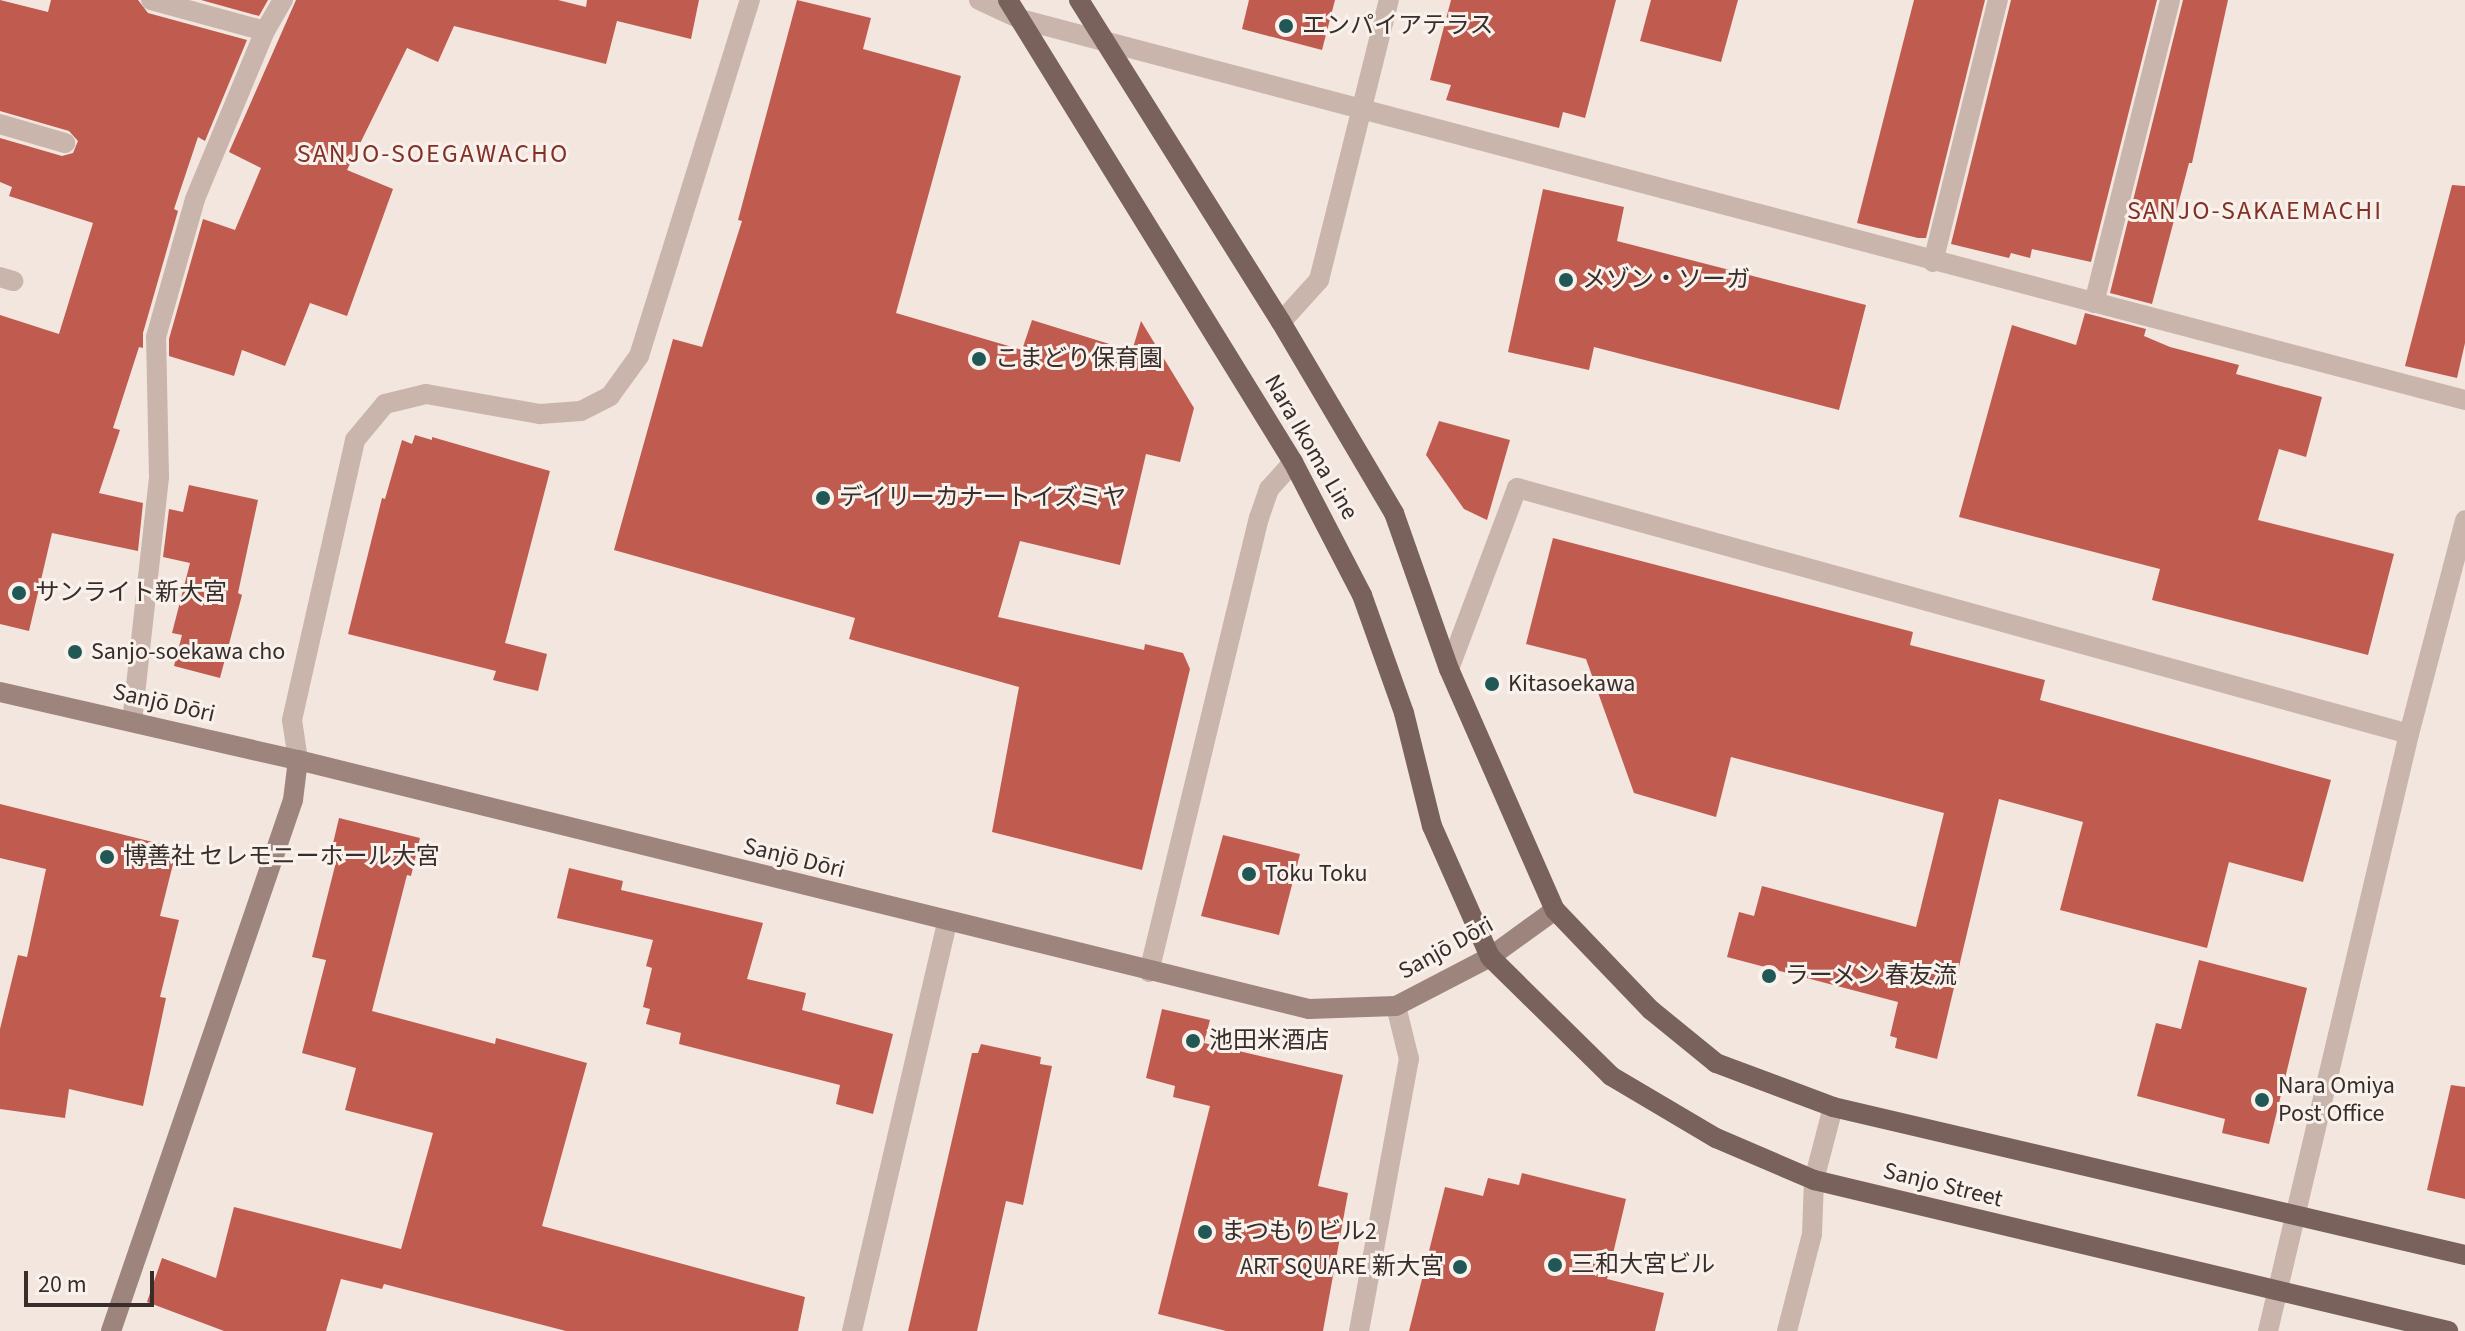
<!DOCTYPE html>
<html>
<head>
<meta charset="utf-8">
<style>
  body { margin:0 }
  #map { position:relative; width:2465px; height:1331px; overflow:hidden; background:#f2e6df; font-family:"Source Sans 3","Noto Sans JP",sans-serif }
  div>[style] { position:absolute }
  .building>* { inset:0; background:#c05c4f }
  .street>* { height:20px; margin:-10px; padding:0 10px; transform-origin:10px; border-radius:10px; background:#c9b5ab }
  .secondary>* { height:20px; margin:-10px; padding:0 10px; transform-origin:10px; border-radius:10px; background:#9d847d }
  .primary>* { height:20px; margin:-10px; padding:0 10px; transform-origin:10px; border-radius:10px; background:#79625c }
  .dots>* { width:22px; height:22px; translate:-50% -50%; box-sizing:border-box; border:4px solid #f9f1eb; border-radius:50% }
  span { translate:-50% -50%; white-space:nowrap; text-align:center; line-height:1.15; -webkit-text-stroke:6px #f9f1eb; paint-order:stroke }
  .poi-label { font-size:24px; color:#382d2a }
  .left { translate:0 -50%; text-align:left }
  .right { translate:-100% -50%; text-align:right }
  .street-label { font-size:24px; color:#382d2a }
  .neighbourhood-label { font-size:26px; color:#833127; letter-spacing:2px }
  .scale { position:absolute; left:24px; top:1271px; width:130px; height:36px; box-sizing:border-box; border:4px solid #382d2a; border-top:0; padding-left:10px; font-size:24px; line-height:28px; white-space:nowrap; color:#382d2a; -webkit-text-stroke:6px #f9f1eb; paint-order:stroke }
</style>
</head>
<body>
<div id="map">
  <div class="building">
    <i style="clip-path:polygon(0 0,48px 12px,51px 0,138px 0,148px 13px,247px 40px,205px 141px,198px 137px,174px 209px,178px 211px,143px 333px,143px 348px,139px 347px,113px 428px,120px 430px,99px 493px,143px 503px,138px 551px,52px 533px,29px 631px,0 624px,0 315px,59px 334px,93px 223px,9px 196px,12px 187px,0 182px,0 138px,62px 156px,73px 153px,78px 141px,69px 131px,0 111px)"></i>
    <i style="clip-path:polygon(201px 0,268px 0,259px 16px)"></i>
    <i style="clip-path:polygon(296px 0,558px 0,586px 7px,587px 0,699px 0,691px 39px,617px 21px,606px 64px,454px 26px,438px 62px,407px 48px,347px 170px,393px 189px,347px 316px,310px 303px,285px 366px,242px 350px,234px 376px,169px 356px,169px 339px,203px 219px,235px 230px,261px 168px,229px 152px)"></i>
    <i style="clip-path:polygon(797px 0,871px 18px,863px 49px,961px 76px,896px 313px,1022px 350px,1032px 320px,1132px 351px,1141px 321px,1194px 408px,1180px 462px,1146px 454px,1120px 565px,1020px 541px,998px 617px,1144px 650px,1145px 644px,1183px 653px,1190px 669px,1142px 870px,992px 832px,1019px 687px,849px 639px,855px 618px,614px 550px,673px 339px,702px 347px,742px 221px,738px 220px)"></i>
    <i style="clip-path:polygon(1249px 0,1335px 0,1322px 50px,1242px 29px)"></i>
    <i style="clip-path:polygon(1451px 0,1616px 0,1585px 118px,1563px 112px,1559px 128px,1446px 100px,1451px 85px,1430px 80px)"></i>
    <i style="clip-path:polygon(1651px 0,1738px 0,1721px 62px,1640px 41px)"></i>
    <i style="clip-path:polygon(1914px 0,1985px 0,1926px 238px,1918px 238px,1857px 223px)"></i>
    <i style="clip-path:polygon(2011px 0,2157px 0,2091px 262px,2032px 249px,2030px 258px,2011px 253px,2009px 258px,1951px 244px)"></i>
    <i style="clip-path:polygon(2183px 0,2228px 0,2192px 163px,2189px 163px,2152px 304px,2110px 293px)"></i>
    <i style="clip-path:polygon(2452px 185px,2465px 186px,2465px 343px,2457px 378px,2405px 366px)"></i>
    <i style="clip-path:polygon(1543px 189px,1624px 207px,1617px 241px,1866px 305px,1839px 410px,1594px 347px,1589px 370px,1508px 352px)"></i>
    <i style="clip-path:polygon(2085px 313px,2146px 329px,2144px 336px,2170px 347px,2239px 365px,2236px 374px,2322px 397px,2306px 457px,2279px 449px,2258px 520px,2394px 554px,2368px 655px,2152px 600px,2160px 569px,1959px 517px,2012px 325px,2076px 345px)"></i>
    <i style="clip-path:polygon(1439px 421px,1510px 440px,1487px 520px,1464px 509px,1426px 455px)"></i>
    <i style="clip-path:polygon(415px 435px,432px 440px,432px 437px,550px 471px,505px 643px,547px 654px,538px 691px,493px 680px,496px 671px,348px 634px,382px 498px,385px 499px,402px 440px,412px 444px)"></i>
    <i style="clip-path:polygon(189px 485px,258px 500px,238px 593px,242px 595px,220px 678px,174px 666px,182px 635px,172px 633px,190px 563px,163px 557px,169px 509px,183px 512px)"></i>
    <i style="clip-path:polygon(1553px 538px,1913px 632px,1910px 645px,2045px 680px,2040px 700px,2331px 780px,2303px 882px,2229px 862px,2207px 948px,2060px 910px,2083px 822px,1999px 799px,1937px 1059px,1895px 1048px,1897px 1038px,1890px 1036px,1898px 1002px,1727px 957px,1739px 912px,1754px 916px,1762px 886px,1916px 927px,1944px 813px,1731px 757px,1716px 817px,1634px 793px,1586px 659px,1526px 644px)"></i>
    <i style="clip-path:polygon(0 804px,177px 848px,160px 916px,179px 920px,160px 997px,166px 998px,143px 1106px,69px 1089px,65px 1118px,0 1109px,0 1029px,18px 955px,27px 957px,46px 869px,0 858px)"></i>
    <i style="clip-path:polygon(339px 818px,420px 838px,411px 876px,407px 875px,372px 1011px,495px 1044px,496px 1038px,587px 1063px,542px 1226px,805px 1297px,798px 1331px,566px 1331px,384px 1284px,382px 1289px,341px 1279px,326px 1331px,224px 1331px,147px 1302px,162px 1258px,216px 1278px,234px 1207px,401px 1249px,433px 1133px,345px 1110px,356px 1068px,302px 1053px,326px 960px,312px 957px,337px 858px,330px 856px)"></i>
    <i style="clip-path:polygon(1223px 835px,1300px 854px,1279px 935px,1201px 916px)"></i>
    <i style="clip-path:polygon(569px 868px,623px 881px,621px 890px,763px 923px,747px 979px,806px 993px,802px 1010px,893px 1034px,873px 1114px,836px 1104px,840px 1085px,679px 1044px,681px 1033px,646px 1024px,650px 1009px,643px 1007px,652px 968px,646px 966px,653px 940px,557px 918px)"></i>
    <i style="clip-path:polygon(2199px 960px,2307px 988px,2269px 1144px,2222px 1133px,2225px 1119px,2137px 1096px,2156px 1023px,2181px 1029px)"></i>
    <i style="clip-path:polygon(1162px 1009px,1210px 1020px,1204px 1043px,1343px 1075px,1318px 1186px,1348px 1193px,1323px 1331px,1226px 1331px,1158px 1314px,1210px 1106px,1173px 1097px,1175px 1086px,1146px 1078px)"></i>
    <i style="clip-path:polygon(981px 1044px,1041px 1057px,1040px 1064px,1052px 1066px,1023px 1205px,1006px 1201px,977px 1331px,908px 1331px,972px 1053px,978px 1053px)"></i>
    <i style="clip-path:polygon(2451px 1085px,2465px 1087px,2465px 1199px,2427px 1190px)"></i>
    <i style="clip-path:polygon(1522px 1173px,1626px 1199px,1607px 1279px,1664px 1293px,1655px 1331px,1409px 1331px,1445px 1187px,1483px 1196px,1488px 1178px,1519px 1185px)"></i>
  </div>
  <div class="street">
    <i style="left:151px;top:0;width:118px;rotate:15.2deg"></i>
    <i style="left:979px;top:0;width:45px;rotate:24.9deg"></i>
    <i style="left:1020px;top:19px;width:1494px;rotate:14.77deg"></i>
    <i style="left:0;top:124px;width:68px;rotate:16.3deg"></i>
    <i style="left:1933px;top:262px;width:270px;rotate:-76.1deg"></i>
    <i style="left:0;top:277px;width:14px;rotate:17deg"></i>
    <i style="left:2094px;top:303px;width:312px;rotate:-75.9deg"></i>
    <i style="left:1281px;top:322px;width:57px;rotate:-47.9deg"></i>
    <i style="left:1319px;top:280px;width:289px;rotate:-76deg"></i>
    <i style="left:1449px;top:669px;width:193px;rotate:-69.4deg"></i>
    <i style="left:1517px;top:488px;width:925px;rotate:15.42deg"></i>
    <i style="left:132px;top:722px;width:246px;rotate:-83.7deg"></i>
    <i style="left:159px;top:477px;width:140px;rotate:-91.2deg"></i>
    <i style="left:156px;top:337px;width:143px;rotate:-74.2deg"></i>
    <i style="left:195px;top:199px;width:182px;rotate:-67.4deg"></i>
    <i style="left:265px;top:31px;width:36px;rotate:-60deg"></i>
    <i style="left:298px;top:760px;width:40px;rotate:-98.5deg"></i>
    <i style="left:292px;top:720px;width:287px;rotate:-77.3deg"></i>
    <i style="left:355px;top:440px;width:47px;rotate:-50.2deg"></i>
    <i style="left:385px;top:404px;width:42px;rotate:-13.7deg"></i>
    <i style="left:426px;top:394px;width:116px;rotate:10deg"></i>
    <i style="left:540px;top:414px;width:41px;rotate:-4.2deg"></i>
    <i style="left:581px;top:411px;width:33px;rotate:-27deg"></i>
    <i style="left:610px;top:396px;width:49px;rotate:-54.1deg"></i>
    <i style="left:639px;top:356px;width:373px;rotate:-72.7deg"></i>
    <i style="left:1149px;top:972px;width:467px;rotate:-76.4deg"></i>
    <i style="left:1259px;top:518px;width:31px;rotate:-71deg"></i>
    <i style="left:1269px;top:489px;width:36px;rotate:-48deg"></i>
    <i style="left:852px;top:1331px;width:419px;rotate:-76.9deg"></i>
    <i style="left:1359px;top:1331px;width:277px;rotate:-79.6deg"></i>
    <i style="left:1409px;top:1059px;width:55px;rotate:-103.8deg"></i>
    <i style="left:1787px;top:1331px;width:100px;rotate:-75.5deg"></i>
    <i style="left:1812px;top:1234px;width:54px;rotate:-87.9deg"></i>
    <i style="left:1814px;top:1180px;width:75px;rotate:-75.4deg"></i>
    <i style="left:2268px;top:1331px;width:613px;rotate:-76.71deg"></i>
    <i style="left:2409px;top:734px;width:221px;rotate:-75.3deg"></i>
  </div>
  <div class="secondary">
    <i style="left:0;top:692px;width:306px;rotate:12.9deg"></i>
    <i style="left:298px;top:760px;width:1041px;rotate:13.84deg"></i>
    <i style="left:1309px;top:1009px;width:87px;rotate:-2deg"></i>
    <i style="left:1396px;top:1006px;width:106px;rotate:-27.5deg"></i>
    <i style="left:1490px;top:957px;width:80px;rotate:-35.9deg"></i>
    <i style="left:111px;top:1331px;width:561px;rotate:-71.08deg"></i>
    <i style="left:293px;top:800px;width:40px;rotate:-82.9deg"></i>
  </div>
  <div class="primary">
    <i style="left:1008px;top:0;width:543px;rotate:58.33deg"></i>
    <i style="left:1293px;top:462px;width:150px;rotate:62.6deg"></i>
    <i style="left:1362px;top:595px;width:125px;rotate:70.4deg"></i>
    <i style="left:1404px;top:713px;width:116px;rotate:76.1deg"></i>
    <i style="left:1432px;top:826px;width:143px;rotate:66.1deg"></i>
    <i style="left:1490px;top:957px;width:170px;rotate:44.5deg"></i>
    <i style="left:1611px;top:1076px;width:122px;rotate:30.6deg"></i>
    <i style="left:1716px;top:1138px;width:107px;rotate:23.2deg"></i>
    <i style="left:1814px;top:1180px;width:652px;rotate:13.4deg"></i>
    <i style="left:1079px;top:0;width:380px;rotate:57.9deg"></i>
    <i style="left:1281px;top:322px;width:222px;rotate:59.4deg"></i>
    <i style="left:1394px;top:513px;width:165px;rotate:70.6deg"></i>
    <i style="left:1449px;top:669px;width:263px;rotate:66.3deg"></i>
    <i style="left:1555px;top:910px;width:139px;rotate:46.2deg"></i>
    <i style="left:1651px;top:1010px;width:84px;rotate:39.2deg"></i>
    <i style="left:1716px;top:1063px;width:125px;rotate:20.6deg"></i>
    <i style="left:1833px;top:1107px;width:649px;rotate:13.18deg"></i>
  </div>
  <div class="dots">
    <i style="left:1286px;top:26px;background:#215754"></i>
    <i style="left:1566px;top:280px;background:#215754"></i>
    <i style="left:979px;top:359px;background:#215754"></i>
    <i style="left:823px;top:498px;background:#215754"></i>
    <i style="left:19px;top:593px;background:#215754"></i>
    <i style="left:75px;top:652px;background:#215754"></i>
    <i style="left:1492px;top:684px;background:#215754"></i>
    <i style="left:107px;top:857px;background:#215754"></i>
    <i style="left:1249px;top:874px;background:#215754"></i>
    <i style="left:1769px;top:976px;background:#215754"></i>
    <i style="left:1193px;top:1041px;background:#215754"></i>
    <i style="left:2262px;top:1100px;background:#215754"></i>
    <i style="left:1205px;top:1232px;background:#215754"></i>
    <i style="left:1555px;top:1265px;background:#215754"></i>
    <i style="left:1460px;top:1267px;background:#215754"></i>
  </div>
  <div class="poi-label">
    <span class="left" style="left:1302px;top:26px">エンパイアテラス</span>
    <span class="left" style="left:1582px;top:280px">メゾン・ソーガ</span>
    <span class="left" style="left:995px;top:359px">こまどり保育園</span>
    <span class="left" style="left:839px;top:498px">デイリーカナートイズミヤ</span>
    <span class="left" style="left:35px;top:593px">サンライト新大宮</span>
    <span class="left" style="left:91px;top:652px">Sanjo-soekawa cho</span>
    <span class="left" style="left:1508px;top:684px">Kitasoekawa</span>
    <span class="left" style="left:123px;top:857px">博善社 セレモニーホール大宮</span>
    <span class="left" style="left:1265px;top:874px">Toku Toku</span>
    <span class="left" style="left:1785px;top:976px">ラーメン 春友流</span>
    <span class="left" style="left:1209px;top:1041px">池田米酒店</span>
    <span class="left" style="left:2278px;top:1100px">Nara Omiya<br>Post Office</span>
    <span class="left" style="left:1221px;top:1232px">まつもりビル2</span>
    <span class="left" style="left:1571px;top:1265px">三和大宮ビル</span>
    <span class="right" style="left:1444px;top:1267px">ART SQUARE 新大宮</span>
  </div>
  <div class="street-label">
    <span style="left:1311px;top:447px;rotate:60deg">Nara Ikoma Line</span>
    <span style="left:164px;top:703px;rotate:13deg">Sanjō Dōri</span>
    <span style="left:794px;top:858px;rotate:14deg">Sanjō Dōri</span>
    <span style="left:1446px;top:948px;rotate:-29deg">Sanjō Dōri</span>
    <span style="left:1943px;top:1185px;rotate:14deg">Sanjo Street</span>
  </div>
  <div class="neighbourhood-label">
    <span style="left:433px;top:154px">SANJO-SOEGAWACHO</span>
    <span style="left:2255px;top:211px">SANJO-SAKAEMACHI</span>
  </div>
  <div class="scale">20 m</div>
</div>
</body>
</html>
